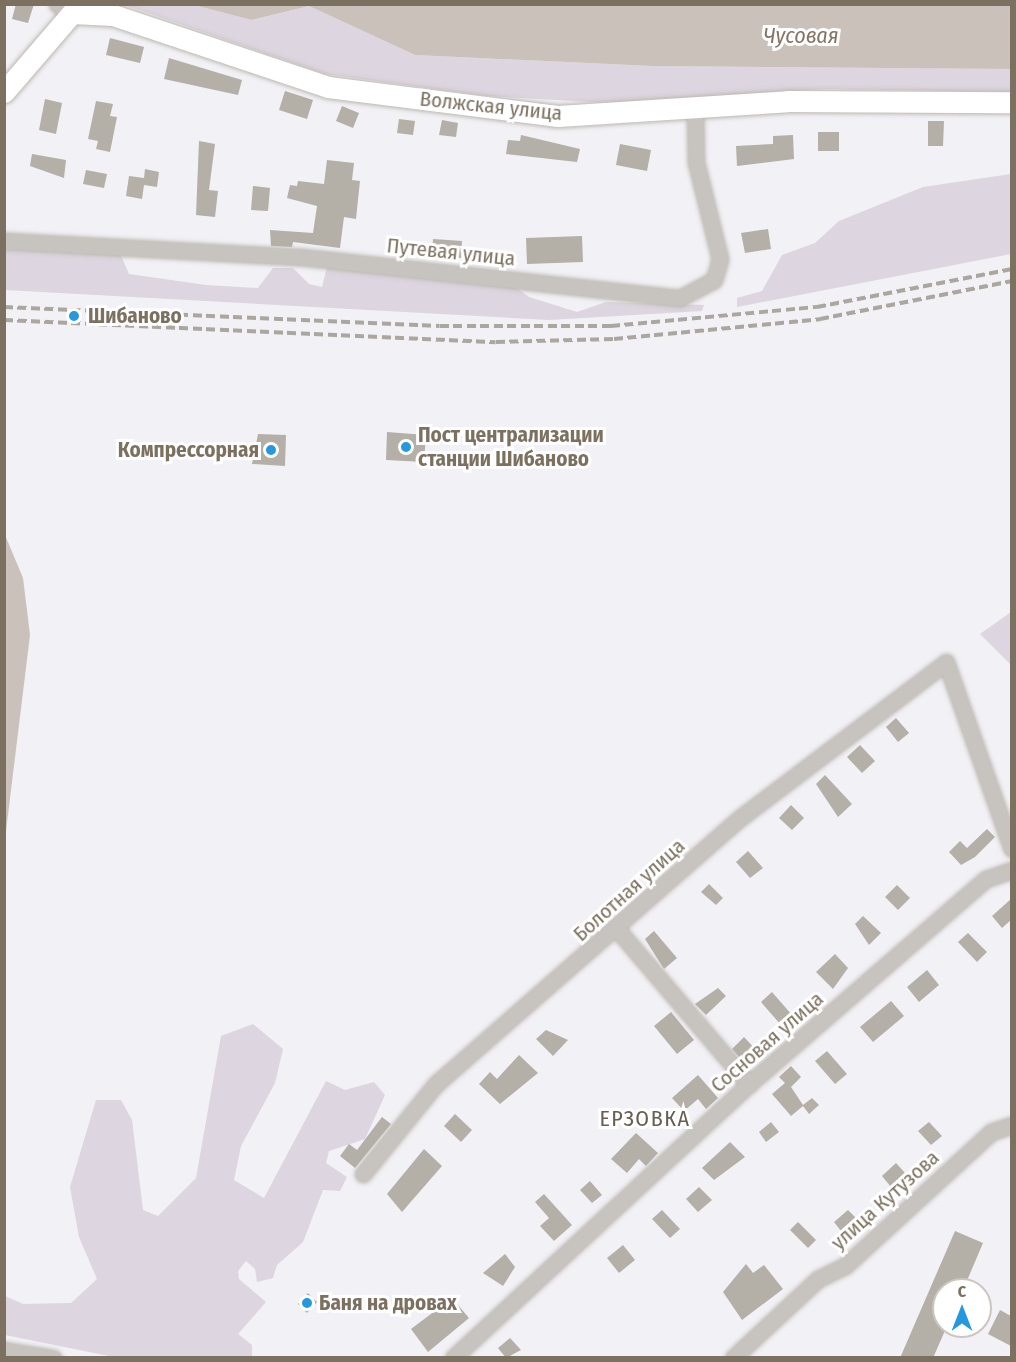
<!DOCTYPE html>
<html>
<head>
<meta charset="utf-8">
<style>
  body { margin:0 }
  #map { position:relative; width:1016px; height:1362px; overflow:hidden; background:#f2f1f5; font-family:"Fira Sans Condensed",sans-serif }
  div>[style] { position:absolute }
  .green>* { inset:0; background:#ddd5df }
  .water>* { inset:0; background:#cac1bb }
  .building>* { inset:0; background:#b4afa7 }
  .roads { filter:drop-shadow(0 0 2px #bcb8b2) drop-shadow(0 0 2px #bcb8b2) }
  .street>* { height:15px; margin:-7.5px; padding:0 7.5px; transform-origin:7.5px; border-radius:7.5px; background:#c7c4c0 }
  .secondary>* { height:21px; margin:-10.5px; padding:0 10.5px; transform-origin:10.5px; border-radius:10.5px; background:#fff }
  .rail>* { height:4px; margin-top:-2px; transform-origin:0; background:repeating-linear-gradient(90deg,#aba69f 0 9px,transparent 0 13.5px) }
  .dots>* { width:16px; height:16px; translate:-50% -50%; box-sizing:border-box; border:3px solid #fff; border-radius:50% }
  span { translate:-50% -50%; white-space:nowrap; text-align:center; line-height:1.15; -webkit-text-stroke:6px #fff; paint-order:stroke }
  .street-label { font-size:21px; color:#7c7160 }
  .poi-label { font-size:21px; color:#7c7160; font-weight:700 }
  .left { translate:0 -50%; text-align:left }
  .right { translate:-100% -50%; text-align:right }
  .water-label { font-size:22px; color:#867365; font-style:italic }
  .neighbourhood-label { font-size:22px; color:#675f52; letter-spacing:1.5px }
  .frame { position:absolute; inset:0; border:6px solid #7c7160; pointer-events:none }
  .north { position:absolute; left:932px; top:1278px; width:60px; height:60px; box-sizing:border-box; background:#fff; border:2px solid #cbc6bf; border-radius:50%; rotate:0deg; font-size:16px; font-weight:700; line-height:24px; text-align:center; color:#7c7160 }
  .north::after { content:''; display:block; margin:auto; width:21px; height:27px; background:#2698e0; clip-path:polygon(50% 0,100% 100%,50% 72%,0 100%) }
</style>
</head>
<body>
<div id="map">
  <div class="green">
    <i style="clip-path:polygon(125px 5px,194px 5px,253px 20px,309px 6px,415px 55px,652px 66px,1011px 69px,1011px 92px,826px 89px,608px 103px,487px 96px,325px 74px)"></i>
    <i style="clip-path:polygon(1011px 174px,1011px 254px,737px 307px,737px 298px,762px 291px,782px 255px,815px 243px,839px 221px,923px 187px)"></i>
    <i style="clip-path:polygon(5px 246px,120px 253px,129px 274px,206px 285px,258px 288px,273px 268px,293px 268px,309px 284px,322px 287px,327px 267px,514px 286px,529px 297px,577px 312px,606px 302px,704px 305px,702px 311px,549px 320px,5px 290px)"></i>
    <i style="clip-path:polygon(1011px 612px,1011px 665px,980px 634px)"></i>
    <i style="clip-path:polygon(253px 1024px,283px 1049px,275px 1083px,241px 1146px,234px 1180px,264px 1198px,326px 1081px,345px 1090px,374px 1082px,385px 1095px,365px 1139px,329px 1151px,326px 1163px,347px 1177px,340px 1191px,323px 1190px,303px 1242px,277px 1265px,273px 1278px,257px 1282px,255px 1269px,246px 1261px,238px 1271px,239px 1279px,266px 1302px,238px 1334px,252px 1345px,252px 1357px,114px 1357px,5px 1335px,5px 1296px,23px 1304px,71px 1303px,97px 1279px,79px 1237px,70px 1187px,96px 1100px,121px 1100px,132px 1120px,143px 1210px,158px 1216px,196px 1178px,221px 1036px)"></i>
  </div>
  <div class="water">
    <i style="clip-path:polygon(194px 5px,1011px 5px,1011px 69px,652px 66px,415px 55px,309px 6px,252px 20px)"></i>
    <i style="clip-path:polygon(5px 535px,23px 578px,30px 635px,5px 839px)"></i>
  </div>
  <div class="building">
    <i style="clip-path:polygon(16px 4px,34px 4px,28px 23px,12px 19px)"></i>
    <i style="clip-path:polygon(110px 38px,144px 47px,140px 63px,106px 55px)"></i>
    <i style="clip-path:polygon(169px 58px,242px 80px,238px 95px,164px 79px)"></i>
    <i style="clip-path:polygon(285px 91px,313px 100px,307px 119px,279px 110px)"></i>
    <i style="clip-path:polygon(45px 99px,62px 103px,56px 134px,39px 130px)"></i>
    <i style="clip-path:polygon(96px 101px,113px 104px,110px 116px,117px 117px,110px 152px,96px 149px,98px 141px,88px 139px)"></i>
    <i style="clip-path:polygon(342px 106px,359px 113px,353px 128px,336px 121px)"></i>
    <i style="clip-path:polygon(399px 119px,415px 121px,413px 135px,397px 133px)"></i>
    <i style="clip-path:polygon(442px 120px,458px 123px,456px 137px,439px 135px)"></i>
    <i style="clip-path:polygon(928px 121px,944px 121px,943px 146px,928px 146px)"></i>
    <i style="clip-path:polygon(818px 132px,839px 132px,839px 151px,818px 151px)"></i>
    <i style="clip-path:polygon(521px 135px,580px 149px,577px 162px,506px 154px,508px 140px,520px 141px)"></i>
    <i style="clip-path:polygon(793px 135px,794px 159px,737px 166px,736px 146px,773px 144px,773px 136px)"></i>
    <i style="clip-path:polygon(199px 141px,215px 144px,209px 190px,218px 191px,215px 217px,196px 215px)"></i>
    <i style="clip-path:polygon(620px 144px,651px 150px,647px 171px,616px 165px)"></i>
    <i style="clip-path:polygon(32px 154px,66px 160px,64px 178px,30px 166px)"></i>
    <i style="clip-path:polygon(327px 160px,354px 163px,352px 180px,360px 181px,356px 219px,344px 217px,340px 248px,293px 242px,292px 247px,271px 246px,270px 230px,313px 233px,317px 206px,287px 198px,290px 185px,297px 186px,298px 181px,324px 184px)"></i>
    <i style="clip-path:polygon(145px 169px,159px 172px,157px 187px,144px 185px,142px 199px,126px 196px,129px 176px,144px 178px)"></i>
    <i style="clip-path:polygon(86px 170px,107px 174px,104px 188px,83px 184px)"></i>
    <i style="clip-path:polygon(253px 186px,270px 188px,268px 211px,251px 210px)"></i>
    <i style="clip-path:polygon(768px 229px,771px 249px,745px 253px,741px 233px)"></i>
    <i style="clip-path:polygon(582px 236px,583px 262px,527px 264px,526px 238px)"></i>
    <i style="clip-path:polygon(433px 239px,462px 241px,461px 258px,432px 255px)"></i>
    <i style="clip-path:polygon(387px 432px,426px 435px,424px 462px,386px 460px)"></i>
    <i style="clip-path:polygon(258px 434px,286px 435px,285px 466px,252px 464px)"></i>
    <i style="clip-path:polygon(896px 718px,909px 733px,898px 742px,886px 727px)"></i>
    <i style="clip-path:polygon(860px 745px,875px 761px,862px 773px,847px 757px)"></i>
    <i style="clip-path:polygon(825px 775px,852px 804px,838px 817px,816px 784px)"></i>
    <i style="clip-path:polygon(791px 805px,804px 818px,792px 830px,779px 818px)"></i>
    <i style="clip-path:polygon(987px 829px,995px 837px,975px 857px,961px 865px,949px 852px,960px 841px,967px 848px)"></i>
    <i style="clip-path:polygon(748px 851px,763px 868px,750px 878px,736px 862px)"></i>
    <i style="clip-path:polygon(709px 884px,723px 898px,716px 905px,701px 892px)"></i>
    <i style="clip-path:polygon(897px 885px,910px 898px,898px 910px,885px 897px)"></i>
    <i style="clip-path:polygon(1011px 899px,1011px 920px,1002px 928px,992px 916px)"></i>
    <i style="clip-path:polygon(863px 916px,881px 933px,869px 945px,855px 924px)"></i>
    <i style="clip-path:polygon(654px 931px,677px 958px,664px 969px,645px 939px)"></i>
    <i style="clip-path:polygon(968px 933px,987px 952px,977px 962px,958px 942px)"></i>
    <i style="clip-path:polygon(835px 954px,848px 968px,833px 989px,816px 972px)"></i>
    <i style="clip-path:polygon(927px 970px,939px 985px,919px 1002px,907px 987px)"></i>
    <i style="clip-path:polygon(718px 988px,726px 996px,706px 1015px,695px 1004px)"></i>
    <i style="clip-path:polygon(772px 992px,792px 1015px,781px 1025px,761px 1002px)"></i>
    <i style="clip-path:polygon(891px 1001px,904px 1016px,873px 1042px,860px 1027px)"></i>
    <i style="clip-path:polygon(671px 1012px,694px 1040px,677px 1054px,654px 1026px)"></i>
    <i style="clip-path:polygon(546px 1030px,568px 1040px,553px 1056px,536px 1039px)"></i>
    <i style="clip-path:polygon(744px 1037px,759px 1053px,746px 1065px,732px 1049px)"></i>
    <i style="clip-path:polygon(827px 1051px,847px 1074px,835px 1084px,815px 1061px)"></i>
    <i style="clip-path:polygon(519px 1055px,538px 1073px,500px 1104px,479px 1084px,490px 1072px,497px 1079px)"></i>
    <i style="clip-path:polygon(791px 1066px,801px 1077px,791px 1087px,803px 1105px,812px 1098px,819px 1105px,809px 1114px,803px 1106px,791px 1116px,772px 1094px,785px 1083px,779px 1077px)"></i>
    <i style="clip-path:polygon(698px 1075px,718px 1098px,706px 1109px,698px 1099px,684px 1111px,672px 1098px)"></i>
    <i style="clip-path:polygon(455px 1114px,472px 1130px,461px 1142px,444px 1126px)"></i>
    <i style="clip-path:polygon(382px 1117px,391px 1124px,355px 1168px,340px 1156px,349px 1144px,357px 1150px)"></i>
    <i style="clip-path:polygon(771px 1122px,779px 1132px,766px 1142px,759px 1132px)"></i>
    <i style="clip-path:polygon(929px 1122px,942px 1136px,931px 1145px,918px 1131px)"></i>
    <i style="clip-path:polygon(636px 1133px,658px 1153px,646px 1166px,639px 1159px,627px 1173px,611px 1159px)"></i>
    <i style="clip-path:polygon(730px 1142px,745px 1157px,714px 1180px,702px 1168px)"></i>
    <i style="clip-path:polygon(424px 1149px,442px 1166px,402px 1212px,387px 1194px)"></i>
    <i style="clip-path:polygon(896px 1163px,906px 1174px,891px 1187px,882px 1176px)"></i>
    <i style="clip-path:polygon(590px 1181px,602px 1195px,592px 1203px,580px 1190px)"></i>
    <i style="clip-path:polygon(699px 1187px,712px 1200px,698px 1212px,686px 1199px)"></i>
    <i style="clip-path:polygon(544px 1194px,572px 1225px,554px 1241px,540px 1226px,549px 1218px,535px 1202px)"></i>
    <i style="clip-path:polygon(662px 1210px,680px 1229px,670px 1238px,652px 1219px)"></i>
    <i style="clip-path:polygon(848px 1210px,856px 1218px,841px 1231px,834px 1222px)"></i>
    <i style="clip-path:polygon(798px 1222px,816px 1240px,808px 1248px,790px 1230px)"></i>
    <i style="clip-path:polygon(955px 1231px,983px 1243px,963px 1290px,944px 1290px,947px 1326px,933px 1358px,900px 1358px)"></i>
    <i style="clip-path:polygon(623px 1245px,635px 1260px,619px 1273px,607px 1258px)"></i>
    <i style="clip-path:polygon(505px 1254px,515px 1267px,503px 1286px,483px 1273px)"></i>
    <i style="clip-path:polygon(746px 1264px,753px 1273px,764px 1265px,783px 1289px,742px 1320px,723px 1292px)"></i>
    <i style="clip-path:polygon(308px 1293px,317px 1302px,307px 1313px,298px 1304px)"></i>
    <i style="clip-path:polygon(452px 1298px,469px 1318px,428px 1352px,411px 1329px)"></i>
    <i style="clip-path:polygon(1000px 1310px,1011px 1316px,1011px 1346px,988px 1334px)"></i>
    <i style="clip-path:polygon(510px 1338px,521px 1350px,506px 1358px,498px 1348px)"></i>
  </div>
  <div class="roads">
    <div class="street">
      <i style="left:57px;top:4px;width:17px;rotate:31deg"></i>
      <i style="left:4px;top:241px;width:297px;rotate:3.1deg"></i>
      <i style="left:301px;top:257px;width:381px;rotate:6.2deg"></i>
      <i style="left:680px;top:298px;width:38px;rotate:-28deg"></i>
      <i style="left:714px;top:280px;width:22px;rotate:-74deg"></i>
      <i style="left:720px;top:259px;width:100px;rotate:-103.9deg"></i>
      <i style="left:696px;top:162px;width:53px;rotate:-91.1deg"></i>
      <i style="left:617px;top:929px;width:204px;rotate:49.6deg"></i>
      <i style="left:363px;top:1174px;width:116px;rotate:-51deg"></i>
      <i style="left:436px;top:1084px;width:404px;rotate:-41.2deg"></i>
      <i style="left:740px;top:818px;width:258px;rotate:-37.1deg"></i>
      <i style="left:946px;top:662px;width:198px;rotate:70.6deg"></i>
      <i style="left:4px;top:1350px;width:50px;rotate:9.3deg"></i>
      <i style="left:453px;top:1358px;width:403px;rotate:-42.8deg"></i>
      <i style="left:749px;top:1084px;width:313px;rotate:-40.9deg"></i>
      <i style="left:986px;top:879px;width:28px;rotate:-19deg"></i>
      <i style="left:733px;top:1358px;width:116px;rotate:-42.9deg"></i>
      <i style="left:818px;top:1279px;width:30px;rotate:-26deg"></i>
      <i style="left:845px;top:1266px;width:198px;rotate:-42.5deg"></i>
      <i style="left:991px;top:1132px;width:22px;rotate:-18deg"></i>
    </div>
    <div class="secondary">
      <i style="left:4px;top:92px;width:104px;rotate:-49.3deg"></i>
      <i style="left:72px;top:13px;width:41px;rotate:2.8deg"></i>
      <i style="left:113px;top:15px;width:227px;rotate:18.5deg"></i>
      <i style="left:328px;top:87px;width:232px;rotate:7.2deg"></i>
      <i style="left:558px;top:116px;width:230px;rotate:-3.7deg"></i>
      <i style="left:788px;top:101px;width:224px;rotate:0.3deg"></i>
    </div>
  </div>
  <div class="rail">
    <i style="left:4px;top:307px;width:436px;rotate:2.5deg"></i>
    <i style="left:440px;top:326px;width:171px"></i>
    <i style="left:611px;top:326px;width:207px;rotate:-5.3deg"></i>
    <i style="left:817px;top:307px;width:199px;rotate:-11deg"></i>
    <i style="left:4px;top:320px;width:492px;rotate:2.6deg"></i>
    <i style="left:496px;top:342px;width:118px;rotate:-1.5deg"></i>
    <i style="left:614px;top:339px;width:207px;rotate:-5.5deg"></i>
    <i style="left:820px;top:319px;width:196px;rotate:-11.2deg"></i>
  </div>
  <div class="dots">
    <i style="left:74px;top:316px;background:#2698e0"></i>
    <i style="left:406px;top:447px;background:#2698e0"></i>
    <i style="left:271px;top:450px;background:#2698e0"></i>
    <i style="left:307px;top:1303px;background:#2698e0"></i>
  </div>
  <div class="street-label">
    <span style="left:491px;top:106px;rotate:6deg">Волжская улица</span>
    <span style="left:451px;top:252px;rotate:6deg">Путевая улица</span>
    <span style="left:629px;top:890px;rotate:-42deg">Болотная улица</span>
    <span style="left:767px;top:1042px;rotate:-41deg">Сосновая улица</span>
    <span style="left:885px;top:1200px;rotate:-42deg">улица Кутузова</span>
  </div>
  <div class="poi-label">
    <span class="left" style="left:88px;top:316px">Шибаново</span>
    <span class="left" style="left:418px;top:447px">Пост централизации<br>станции Шибаново</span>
    <span class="right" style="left:259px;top:450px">Компрессорная</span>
    <span class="left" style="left:319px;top:1303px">Баня на дровах</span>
  </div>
  <div class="water-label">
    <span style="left:801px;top:36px">Чусовая</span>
  </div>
  <div class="neighbourhood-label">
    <span style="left:645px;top:1119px">ЕРЗОВКА</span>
  </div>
  <div class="frame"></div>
  <div class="north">С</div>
</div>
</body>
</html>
